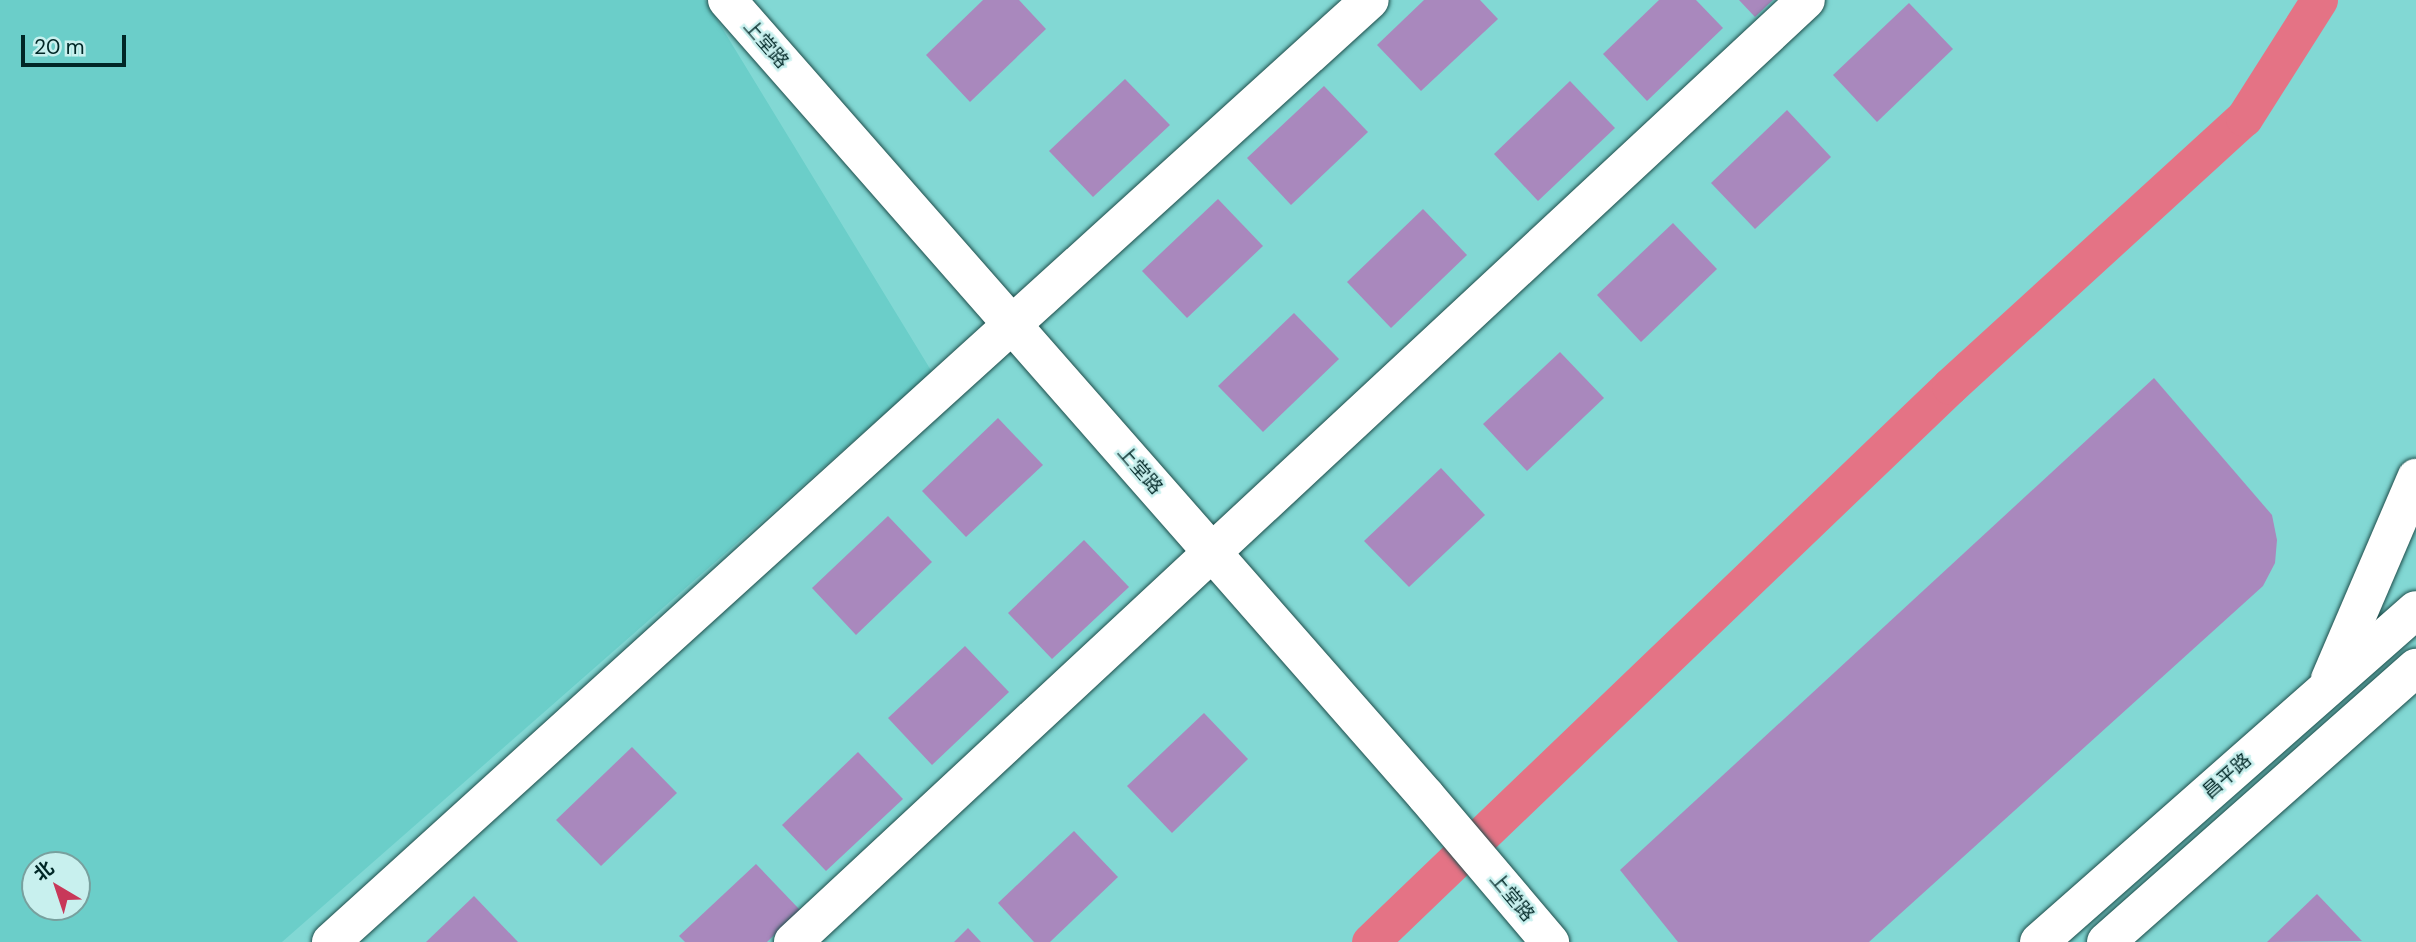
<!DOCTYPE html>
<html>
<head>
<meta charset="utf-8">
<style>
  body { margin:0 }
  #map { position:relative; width:2416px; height:942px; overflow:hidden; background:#82d8d4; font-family:"DM Sans","Noto Sans SC",sans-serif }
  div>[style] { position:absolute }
  .built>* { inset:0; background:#6bcec9 }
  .canal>* { height:37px; margin:-18.5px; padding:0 18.5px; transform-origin:18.5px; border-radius:18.5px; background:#e47385 }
  .building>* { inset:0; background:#a988bd }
  .roads { filter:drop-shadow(0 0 2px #1d4c4a) drop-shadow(0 0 2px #1d4c4a) }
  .minor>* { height:38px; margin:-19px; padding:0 19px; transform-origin:19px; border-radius:19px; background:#fff }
  .major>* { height:38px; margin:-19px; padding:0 19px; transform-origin:19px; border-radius:19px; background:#fff }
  span { translate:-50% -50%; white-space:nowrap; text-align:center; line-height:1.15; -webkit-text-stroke:5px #c8f0ee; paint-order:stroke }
  .street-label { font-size:19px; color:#002726 }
  .north { position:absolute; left:21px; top:851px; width:70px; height:70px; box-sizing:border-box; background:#c8f0ee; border:2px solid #78a09e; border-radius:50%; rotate:321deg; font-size:19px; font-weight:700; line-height:28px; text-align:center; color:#002726 }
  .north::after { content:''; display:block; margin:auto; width:24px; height:32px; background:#c83859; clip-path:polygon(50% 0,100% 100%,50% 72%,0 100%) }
  .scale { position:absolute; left:21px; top:35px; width:105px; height:32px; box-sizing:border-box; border:4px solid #002726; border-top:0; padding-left:9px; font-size:21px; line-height:24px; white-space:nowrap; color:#002726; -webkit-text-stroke:5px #c8f0ee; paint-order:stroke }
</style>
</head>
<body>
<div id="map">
  <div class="built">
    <i style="clip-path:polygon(evenodd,0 0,705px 0,932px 372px,282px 942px,0 942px,0 0,35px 865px,77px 865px,77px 907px,35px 907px,35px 865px)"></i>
  </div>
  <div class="canal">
    <i style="left:1370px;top:942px;width:803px;rotate:-43.79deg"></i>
    <i style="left:1950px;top:386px;width:398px;rotate:-42.4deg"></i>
    <i style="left:2244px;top:118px;width:140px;rotate:-57.6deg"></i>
  </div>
  <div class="building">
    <i style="clip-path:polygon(983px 0,1019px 0,1046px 29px,970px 102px,926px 55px)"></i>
    <i style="clip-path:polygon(1424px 0,1480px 0,1498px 19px,1421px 91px,1377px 45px)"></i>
    <i style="clip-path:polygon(1659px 0,1696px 0,1723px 28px,1647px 101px,1603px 54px)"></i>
    <i style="clip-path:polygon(1739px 0,1773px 0,1755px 17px)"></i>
    <i style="clip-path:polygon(1909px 3px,1953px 49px,1877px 122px,1833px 75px)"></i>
    <i style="clip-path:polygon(1125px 79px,1170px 125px,1093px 197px,1049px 151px)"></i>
    <i style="clip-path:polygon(1570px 81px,1615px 128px,1538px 201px,1494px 154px)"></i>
    <i style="clip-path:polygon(1324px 86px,1368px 132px,1291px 205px,1247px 158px)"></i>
    <i style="clip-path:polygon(1787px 110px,1831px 157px,1755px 229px,1711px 183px)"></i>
    <i style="clip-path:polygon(1218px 199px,1263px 246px,1187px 318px,1142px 271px)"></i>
    <i style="clip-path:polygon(1423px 209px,1467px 255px,1391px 328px,1347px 282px)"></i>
    <i style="clip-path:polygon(1673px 223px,1717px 269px,1641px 342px,1597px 295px)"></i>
    <i style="clip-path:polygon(1294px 313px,1339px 359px,1263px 432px,1218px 386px)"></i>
    <i style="clip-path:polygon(1560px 352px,1604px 398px,1527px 471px,1483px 424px)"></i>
    <i style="clip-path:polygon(2154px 378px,2272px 515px,2277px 540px,2275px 563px,2263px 586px,1869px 942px,1678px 942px,1620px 870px)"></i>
    <i style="clip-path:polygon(998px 418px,1043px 465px,966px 537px,922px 491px)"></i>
    <i style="clip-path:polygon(1441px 468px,1485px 515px,1409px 587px,1364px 541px)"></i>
    <i style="clip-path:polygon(888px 516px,932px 562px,856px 635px,812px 588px)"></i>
    <i style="clip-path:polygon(1084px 540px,1129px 587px,1052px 659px,1008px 613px)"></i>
    <i style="clip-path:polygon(965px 646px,1009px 692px,932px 765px,888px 718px)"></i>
    <i style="clip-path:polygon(1204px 713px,1248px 759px,1172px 833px,1127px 786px)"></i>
    <i style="clip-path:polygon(632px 747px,677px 793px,601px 866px,556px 820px)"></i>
    <i style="clip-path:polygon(858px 752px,903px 799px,826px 871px,782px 825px)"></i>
    <i style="clip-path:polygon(1074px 831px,1118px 877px,1050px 942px,1034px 942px,998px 903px)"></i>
    <i style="clip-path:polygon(756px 864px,800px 910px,767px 942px,685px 942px,679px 936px)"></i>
    <i style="clip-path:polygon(2317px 894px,2362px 941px,2267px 942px)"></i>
    <i style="clip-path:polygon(474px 896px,518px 942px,426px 942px)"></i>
    <i style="clip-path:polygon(968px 928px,981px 942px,954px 942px)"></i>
  </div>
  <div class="roads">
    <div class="minor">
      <i style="left:727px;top:0;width:1059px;rotate:48.71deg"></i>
      <i style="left:1426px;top:796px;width:192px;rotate:49.7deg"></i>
      <i style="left:331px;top:942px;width:1402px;rotate:-42.2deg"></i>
      <i style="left:793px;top:942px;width:1383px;rotate:-42.92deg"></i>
    </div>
    <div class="major">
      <i style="left:2330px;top:679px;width:219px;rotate:-66.8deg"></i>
      <i style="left:2039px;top:942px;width:502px;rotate:-41.37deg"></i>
      <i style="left:2106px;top:942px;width:414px;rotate:-41.5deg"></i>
    </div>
  </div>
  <div class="street-label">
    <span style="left:766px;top:44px;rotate:49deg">上堂路</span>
    <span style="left:1140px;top:470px;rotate:49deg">上堂路</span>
    <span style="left:2227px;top:776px;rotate:-41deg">昌平路</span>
    <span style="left:1512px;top:897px;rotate:50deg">上堂路</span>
  </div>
  <div class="north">北</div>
  <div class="scale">20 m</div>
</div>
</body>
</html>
